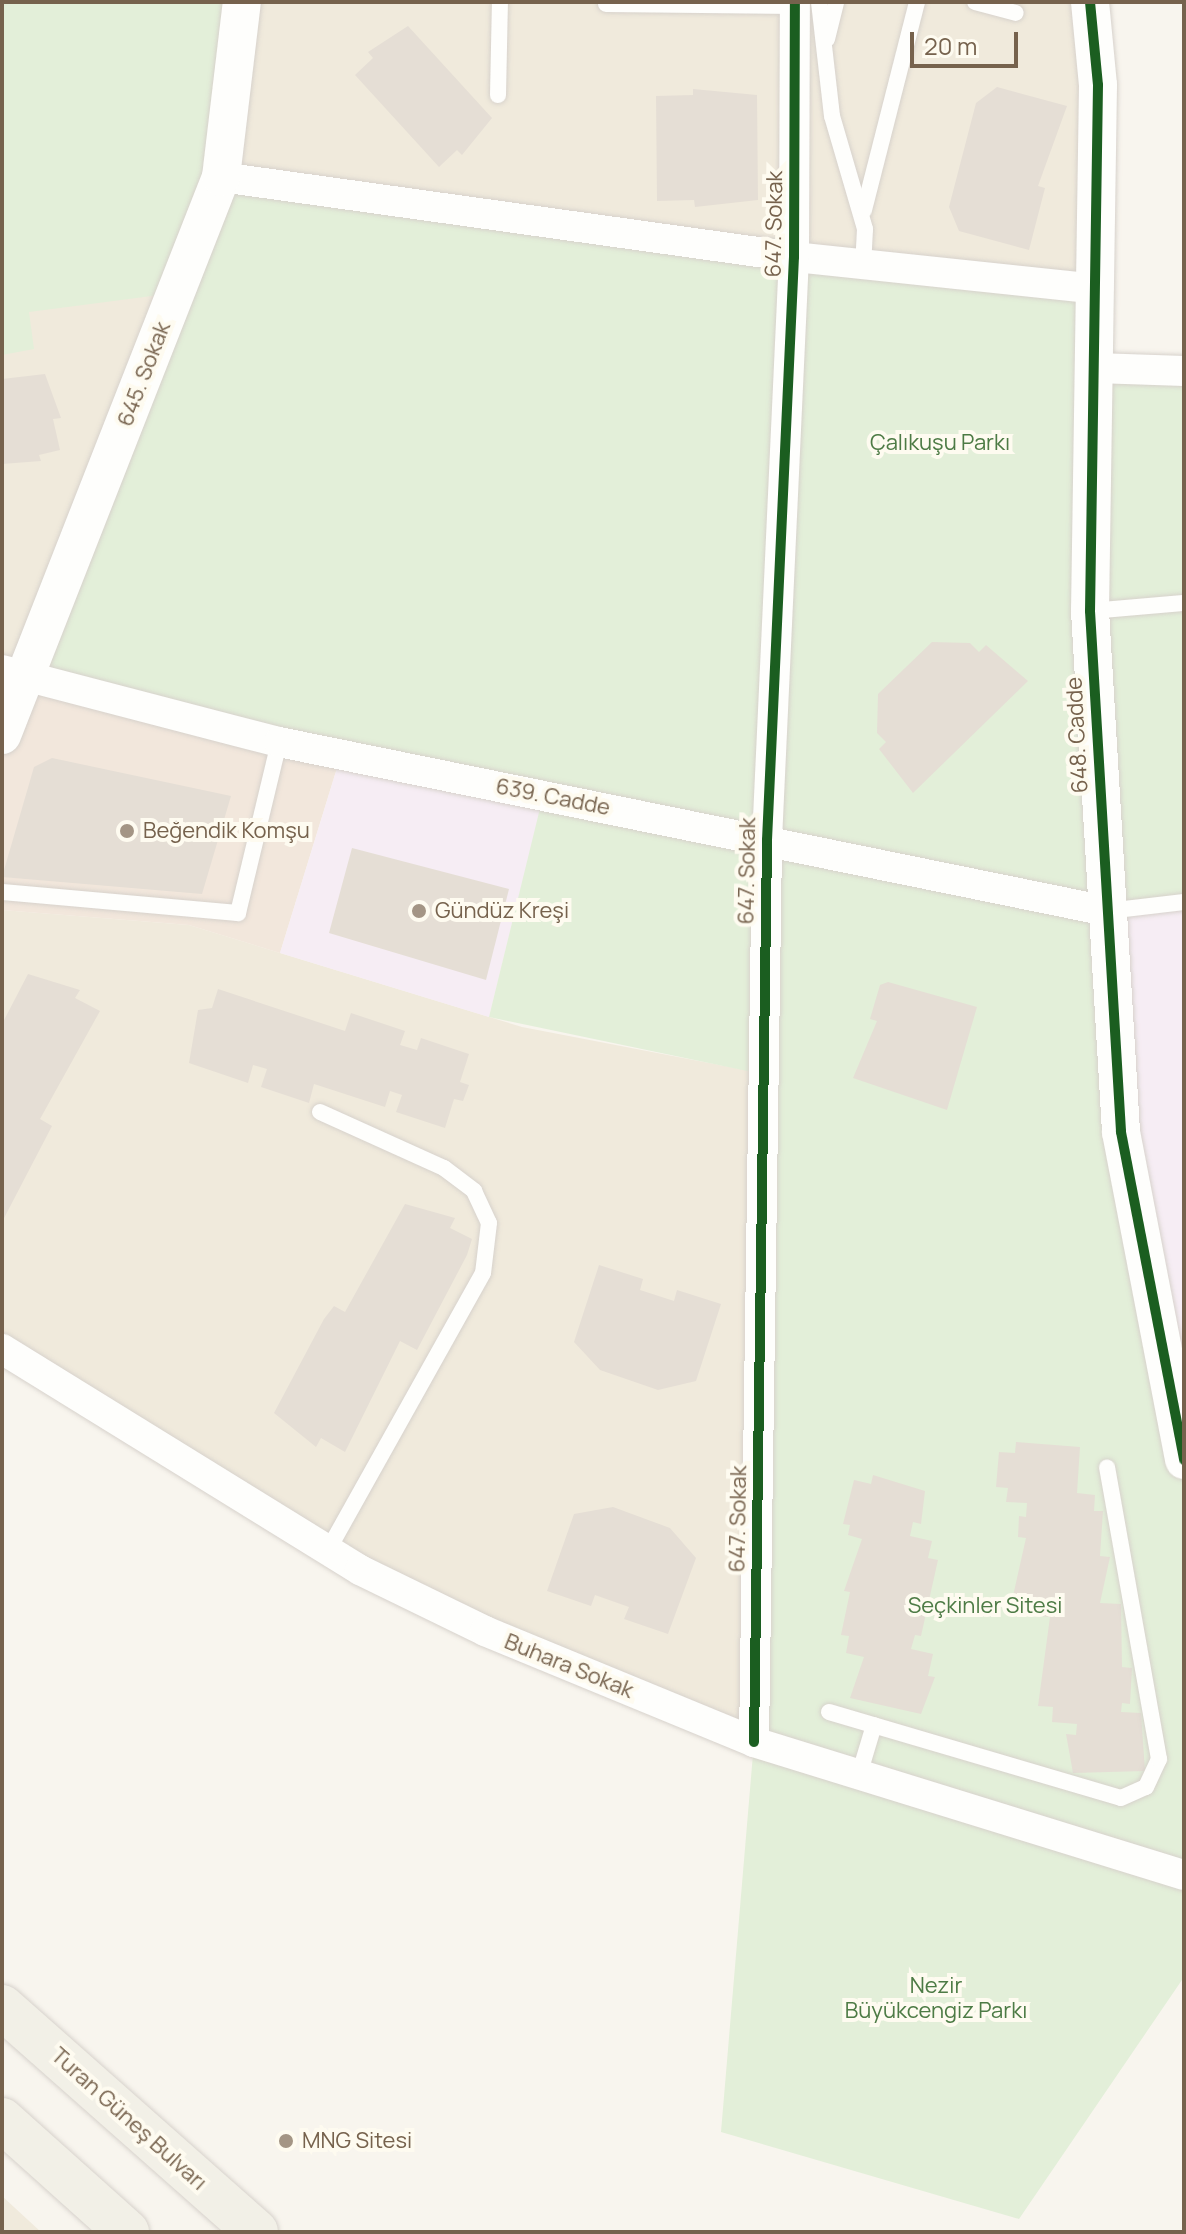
<!DOCTYPE html>
<html>
<head>
<meta charset="utf-8">
<style>
  body { margin:0 }
  #map { position:relative; width:1186px; height:2234px; overflow:hidden; background:#f8f5ee; font-family:Manrope,sans-serif }
  div>[style] { position:absolute }
  .residential>* { inset:0; background:#f0eadc }
  .commercial>* { inset:0; background:#f2e7dc }
  .education>* { inset:0; background:#f6edf4 }
  .green>* { inset:0; background:#e3efd9 }
  .building>* { inset:0; background:#e5ded5 }
  .roads { filter:drop-shadow(0 0 2px #d7d2cc) drop-shadow(0 0 2px #d7d2cc) }
  .service>* { height:16px; margin:-8px; padding:0 8px; transform-origin:8px; border-radius:8px; background:#fefefc }
  .minor>* { height:30px; margin:-15px; padding:0 15px; transform-origin:15px; border-radius:15px; background:#fefefc }
  .tertiary>* { height:38px; margin:-19px; padding:0 19px; transform-origin:19px; border-radius:19px; background:#fefefc }
  .primary>* { height:44px; margin:-22px; padding:0 22px; transform-origin:22px; border-radius:22px; background:#f2f0e7 }
  .cycleway>* { height:10px; margin:-5px; padding:0 5px; transform-origin:5px; border-radius:5px; background:#1b5e20 }
  .dots>* { width:22px; height:22px; translate:-50% -50%; box-sizing:border-box; border:4px solid #fefbf0; border-radius:50% }
  span { translate:-50% -50%; white-space:nowrap; text-align:center; line-height:1.15; -webkit-text-stroke:8px #fefbf0; paint-order:stroke }
  .street-label { font-size:22px; color:#76624d }
  .park-label { font-size:22px; color:#4d7b45 }
  .poi-label { font-size:22px; color:#76624d }
  .left { translate:0 -50%; text-align:left }
  .frame { position:absolute; inset:0; border:4px solid #76624d; pointer-events:none }
  .scale { position:absolute; left:910px; top:32px; width:108px; height:36px; box-sizing:border-box; border:4px solid #76624d; border-top:0; padding-left:10px; font-size:24px; line-height:28px; white-space:nowrap; color:#76624d; -webkit-text-stroke:6px #fefbf0; paint-order:stroke }
</style>
</head>
<body>
<div id="map">
  <div class="residential">
    <i style="clip-path:polygon(2px 2px,1090px 2px,1098px 289px,2px 735px)"></i>
    <i style="clip-path:polygon(2px 910px,189px 925px,522px 1027px,766px 1074px,754px 1742px,485px 1631px,2px 1349px)"></i>
    <i style="clip-path:polygon(2px 2196px,41px 2232px,2px 2232px)"></i>
  </div>
  <div class="commercial">
    <i style="clip-path:polygon(24px 679px,341px 755px,280px 953px,189px 925px,2px 910px,2px 735px)"></i>
  </div>
  <div class="education">
    <i style="clip-path:polygon(341px 755px,544px 795px,489px 1017px,280px 953px)"></i>
    <i style="clip-path:polygon(1184px 902px,1184px 1460px,1107px 911px)"></i>
  </div>
  <div class="green">
    <i style="clip-path:polygon(2px 2px,242px 2px,221px 176px,1098px 289px,1096px 367px,1184px 371px,1184px 902px,1108px 911px,1184px 1460px,1184px 1977px,1019px 2219px,721px 2132px,754px 1742px,766px 1075px,489px 1017px,543px 796px,24px 679px,175px 293px,29px 312px,34px 349px,2px 355px)"></i>
  </div>
  <div class="building">
    <i style="clip-path:polygon(408px 26px,492px 118px,462px 155px,457px 150px,439px 167px,355px 75px,373px 58px,368px 52px)"></i>
    <i style="clip-path:polygon(997px 87px,1067px 106px,1038px 186px,1045px 188px,1029px 250px,959px 231px,949px 207px,976px 103px)"></i>
    <i style="clip-path:polygon(693px 89px,757px 95px,758px 200px,695px 207px,694px 200px,657px 201px,656px 96px,693px 95px)"></i>
    <i style="clip-path:polygon(45px 374px,61px 418px,53px 419px,60px 450px,39px 455px,41px 461px,2px 464px,2px 379px)"></i>
    <i style="clip-path:polygon(932px 642px,970px 643px,979px 652px,986px 645px,1028px 681px,913px 793px,879px 749px,886px 742px,877px 733px,878px 694px)"></i>
    <i style="clip-path:polygon(52px 758px,231px 796px,202px 894px,2px 877px,34px 767px)"></i>
    <i style="clip-path:polygon(352px 848px,509px 889px,486px 980px,329px 933px)"></i>
    <i style="clip-path:polygon(28px 974px,80px 990px,75px 998px,100px 1011px,40px 1119px,52px 1126px,2px 1222px,2px 1024px)"></i>
    <i style="clip-path:polygon(888px 982px,977px 1007px,947px 1110px,853px 1078px,877px 1021px,870px 1019px,880px 985px)"></i>
    <i style="clip-path:polygon(218px 989px,345px 1031px,351px 1013px,405px 1031px,400px 1045px,417px 1050px,421px 1038px,469px 1054px,460px 1082px,469px 1085px,463px 1101px,454px 1099px,445px 1128px,396px 1112px,402px 1095px,390px 1091px,385px 1107px,314px 1084px,309px 1103px,261px 1087px,267px 1069px,253px 1065px,248px 1083px,189px 1063px,198px 1010px,212px 1008px)"></i>
    <i style="clip-path:polygon(405px 1204px,455px 1218px,450px 1228px,472px 1239px,467px 1255px,417px 1350px,400px 1341px,345px 1452px,321px 1438px,316px 1447px,274px 1413px,324px 1319px,334px 1306px,345px 1312px)"></i>
    <i style="clip-path:polygon(599px 1265px,643px 1279px,640px 1290px,674px 1301px,677px 1290px,721px 1304px,696px 1381px,658px 1390px,600px 1370px,574px 1342px)"></i>
    <i style="clip-path:polygon(1016px 1442px,1080px 1447px,1077px 1493px,1095px 1495px,1094px 1511px,1103px 1511px,1100px 1556px,1110px 1557px,1100px 1603px,1121px 1604px,1122px 1667px,1132px 1668px,1130px 1704px,1122px 1703px,1121px 1712px,1141px 1713px,1145px 1771px,1073px 1773px,1066px 1734px,1076px 1735px,1077px 1724px,1052px 1722px,1053px 1707px,1038px 1706px,1050px 1617px,1029px 1615px,1030px 1597px,1013px 1596px,1026px 1538px,1018px 1537px,1019px 1516px,1026px 1517px,1027px 1503px,1006px 1502px,1008px 1488px,996px 1487px,999px 1452px,1015px 1453px)"></i>
    <i style="clip-path:polygon(873px 1475px,925px 1491px,921px 1524px,913px 1522px,910px 1536px,932px 1541px,928px 1558px,938px 1560px,921px 1636px,915px 1635px,911px 1649px,933px 1654px,928px 1676px,935px 1677px,921px 1714px,850px 1698px,864px 1657px,846px 1653px,849px 1636px,841px 1635px,850px 1592px,844px 1591px,862px 1539px,848px 1535px,850px 1525px,843px 1524px,854px 1480px,871px 1484px)"></i>
    <i style="clip-path:polygon(613px 1507px,670px 1528px,696px 1558px,668px 1634px,624px 1619px,629px 1607px,595px 1595px,591px 1606px,547px 1591px,574px 1514px)"></i>
  </div>
  <div class="roads">
    <div class="service">
      <i style="left:819px;top:2px;width:115px;rotate:83.5deg"></i>
      <i style="left:832px;top:116px;width:118px;rotate:73.7deg"></i>
      <i style="left:865px;top:229px;width:36px;rotate:93deg"></i>
      <i style="left:975px;top:2px;width:42px;rotate:15deg"></i>
      <i style="left:606px;top:4px;width:189px;rotate:0.6deg"></i>
      <i style="left:827px;top:39px;width:38px;rotate:-76deg"></i>
      <i style="left:498px;top:95px;width:93px;rotate:-88.8deg"></i>
      <i style="left:864px;top:210px;width:215px;rotate:-75.7deg"></i>
      <i style="left:1090px;top:611px;width:94px;rotate:-4.9deg"></i>
      <i style="left:2px;top:892px;width:237px;rotate:5.1deg"></i>
      <i style="left:238px;top:913px;width:176px;rotate:-76.5deg"></i>
      <i style="left:1107px;top:911px;width:78px;rotate:-6.7deg"></i>
      <i style="left:320px;top:1112px;width:136px;rotate:24.3deg"></i>
      <i style="left:444px;top:1168px;width:38px;rotate:37deg"></i>
      <i style="left:474px;top:1191px;width:35px;rotate:65deg"></i>
      <i style="left:489px;top:1223px;width:50px;rotate:96.8deg"></i>
      <i style="left:483px;top:1273px;width:317px;rotate:119.2deg"></i>
      <i style="left:829px;top:1712px;width:304px;rotate:16.4deg"></i>
      <i style="left:1121px;top:1798px;width:27px;rotate:-24deg"></i>
      <i style="left:1146px;top:1787px;width:31px;rotate:-65deg"></i>
      <i style="left:1159px;top:1759px;width:296px;rotate:-100.1deg"></i>
      <i style="left:859px;top:1775px;width:52px;rotate:-73.3deg"></i>
    </div>
    <div class="minor">
      <i style="left:221px;top:177px;width:579px;rotate:7.95deg"></i>
      <i style="left:794px;top:257px;width:306px;rotate:6deg"></i>
      <i style="left:1096px;top:368px;width:88px;rotate:2deg"></i>
      <i style="left:2px;top:670px;width:286px;rotate:14.6deg"></i>
      <i style="left:279px;top:742px;width:845px;rotate:11.54deg"></i>
      <i style="left:2px;top:1349px;width:421px;rotate:31.7deg"></i>
      <i style="left:360px;top:1570px;width:139px;rotate:26deg"></i>
      <i style="left:485px;top:1631px;width:291px;rotate:22.4deg"></i>
      <i style="left:754px;top:1742px;width:450px;rotate:17.2deg"></i>
      <i style="left:754px;top:1742px;width:902px;rotate:-89.17deg"></i>
      <i style="left:767px;top:840px;width:584px;rotate:-87.35deg"></i>
      <i style="left:794px;top:257px;width:255px;rotate:-89.8deg"></i>
    </div>
    <div class="tertiary">
      <i style="left:1090px;top:2px;width:83px;rotate:84.5deg"></i>
      <i style="left:1098px;top:85px;width:526px;rotate:90.87deg"></i>
      <i style="left:1090px;top:611px;width:522px;rotate:86.59deg"></i>
      <i style="left:1121px;top:1132px;width:334px;rotate:79.1deg"></i>
      <i style="left:2px;top:735px;width:599px;rotate:-68.57deg"></i>
      <i style="left:221px;top:177px;width:176px;rotate:-83.2deg"></i>
    </div>
    <div class="primary">
      <i style="left:2px;top:2007px;width:339px;rotate:41.5deg"></i>
      <i style="left:2px;top:2120px;width:168px;rotate:41.9deg"></i>
    </div>
  </div>
  <div class="cycleway">
    <i style="left:1090px;top:2px;width:83px;rotate:84.5deg"></i>
    <i style="left:1098px;top:85px;width:526px;rotate:90.87deg"></i>
    <i style="left:1090px;top:611px;width:522px;rotate:86.59deg"></i>
    <i style="left:1121px;top:1132px;width:334px;rotate:79.1deg"></i>
    <i style="left:754px;top:1742px;width:902px;rotate:-89.17deg"></i>
    <i style="left:767px;top:840px;width:584px;rotate:-87.35deg"></i>
    <i style="left:794px;top:257px;width:255px;rotate:-89.8deg"></i>
  </div>
  <div class="dots">
    <i style="left:127px;top:831px;background:#a49585"></i>
    <i style="left:419px;top:911px;background:#a49585"></i>
    <i style="left:286px;top:2141px;background:#a49585"></i>
  </div>
  <div class="street-label">
    <span style="left:774px;top:224px;rotate:-89deg">647. Sokak</span>
    <span style="left:144px;top:374px;rotate:-69deg">645. Sokak</span>
    <span style="left:1077px;top:735px;rotate:-93deg">648. Cadde</span>
    <span style="left:553px;top:797px;rotate:11deg">639. Cadde</span>
    <span style="left:747px;top:871px;rotate:-89deg">647. Sokak</span>
    <span style="left:738px;top:1519px;rotate:-89deg">647. Sokak</span>
    <span style="left:569px;top:1666px;rotate:22deg">Buhara Sokak</span>
    <span style="left:129px;top:2119px;rotate:42deg">Turan Güneş Bulvarı</span>
  </div>
  <div class="park-label">
    <span style="left:940px;top:443px">Çalıkuşu Parkı</span>
    <span style="left:985px;top:1606px">Seçkinler Sitesi</span>
    <span style="left:936px;top:1998px">Nezir<br>Büyükcengiz Parkı</span>
  </div>
  <div class="poi-label">
    <span class="left" style="left:143px;top:831px">Beğendik Komşu</span>
    <span class="left" style="left:435px;top:911px">Gündüz Kreşi</span>
    <span class="left" style="left:302px;top:2141px">MNG Sitesi</span>
  </div>
  <div class="frame"></div>
  <div class="scale">20 m</div>
</div>
</body>
</html>
